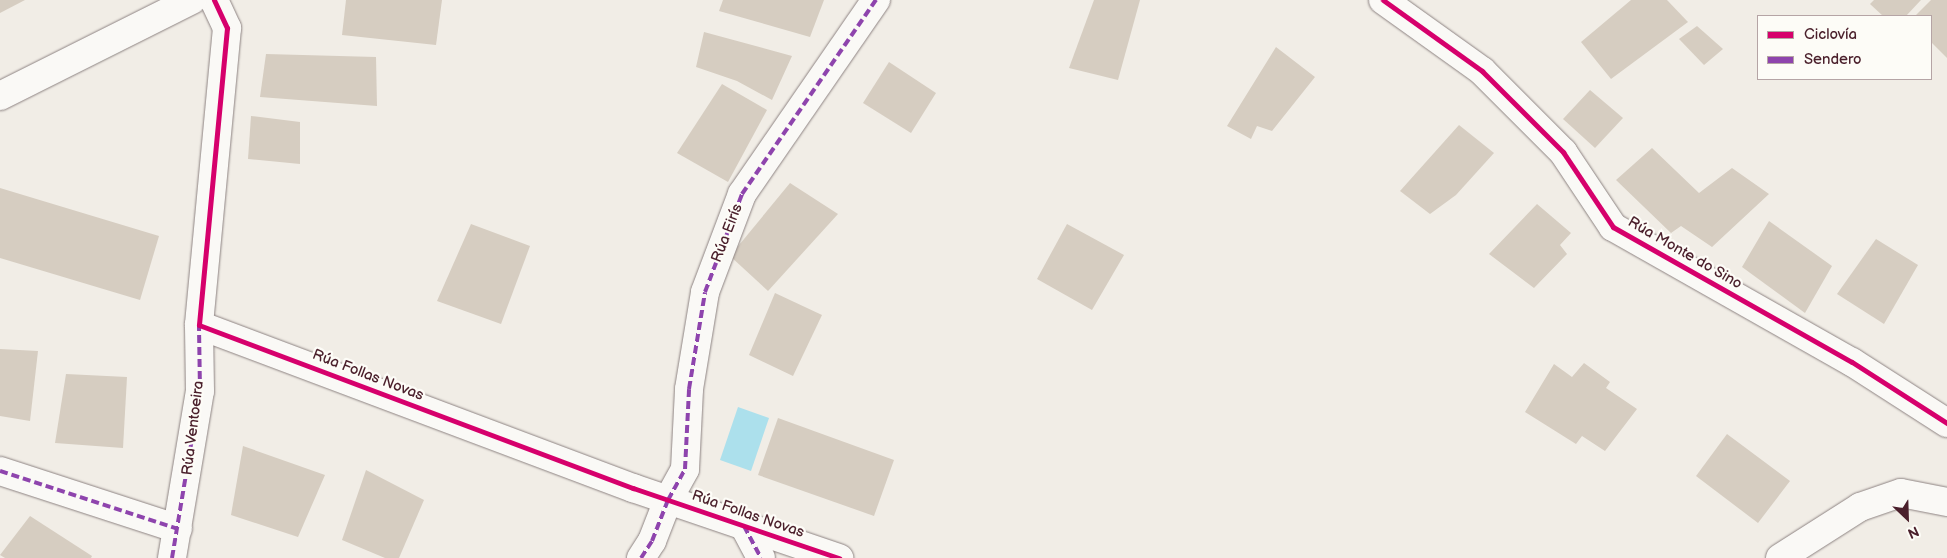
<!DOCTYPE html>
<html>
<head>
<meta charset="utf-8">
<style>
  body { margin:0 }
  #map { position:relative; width:1947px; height:558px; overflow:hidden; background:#f1ede6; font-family:"Balsamiq Sans",sans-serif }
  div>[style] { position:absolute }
  .water>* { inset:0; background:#ace0ec }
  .building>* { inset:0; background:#d6cdc1 }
  .roads { filter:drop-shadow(0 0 1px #8d8382) drop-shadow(0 0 1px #8d8382) }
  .minor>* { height:28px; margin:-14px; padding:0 14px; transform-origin:14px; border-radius:14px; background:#faf9f6 }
  .quiet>* { height:4px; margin-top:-2px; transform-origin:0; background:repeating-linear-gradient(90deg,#8e44ad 0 8px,transparent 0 12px) }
  .cycleway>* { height:5px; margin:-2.5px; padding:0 2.5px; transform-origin:2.5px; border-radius:2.5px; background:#d6006c }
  span { translate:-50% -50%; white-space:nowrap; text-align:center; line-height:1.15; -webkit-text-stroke:4.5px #fdfcf7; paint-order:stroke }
  .street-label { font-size:15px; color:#4a1f2b }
  .legend { position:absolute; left:1757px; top:15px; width:175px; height:65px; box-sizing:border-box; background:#fdfcf7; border:1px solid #b5a4a5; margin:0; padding:6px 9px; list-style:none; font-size:15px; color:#4a1f2b }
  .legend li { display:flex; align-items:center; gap:10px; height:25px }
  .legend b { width:25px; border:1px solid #b5a4a5 }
  .north { position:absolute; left:1882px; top:493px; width:50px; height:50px; -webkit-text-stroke:4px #fdfcf7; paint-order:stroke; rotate:156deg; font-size:14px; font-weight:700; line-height:20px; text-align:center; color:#4a1f2b }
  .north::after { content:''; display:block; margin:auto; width:18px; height:22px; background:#4a1f2b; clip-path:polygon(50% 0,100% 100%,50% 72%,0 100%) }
</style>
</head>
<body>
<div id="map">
  <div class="water">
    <i style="clip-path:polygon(738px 407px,769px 418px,751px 471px,720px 460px)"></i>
  </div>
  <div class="building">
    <i style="clip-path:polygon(0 0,25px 0,0 13px)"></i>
    <i style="clip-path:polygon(346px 0,442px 0,436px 45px,342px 35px)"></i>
    <i style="clip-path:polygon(723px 0,824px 0,810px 37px,719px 11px)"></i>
    <i style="clip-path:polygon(1094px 0,1140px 0,1118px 80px,1069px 68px)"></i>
    <i style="clip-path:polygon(1631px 0,1667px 0,1688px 22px,1611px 79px,1581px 42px)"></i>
    <i style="clip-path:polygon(1874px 0,1921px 0,1906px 16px,1883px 16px,1870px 4px)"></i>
    <i style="clip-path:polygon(1931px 0,1947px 0,1947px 58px,1931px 42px,1931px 16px,1915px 16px)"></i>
    <i style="clip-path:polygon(1697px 26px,1723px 49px,1704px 65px,1679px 39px)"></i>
    <i style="clip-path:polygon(704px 32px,792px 56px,772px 100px,737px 81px,696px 67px)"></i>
    <i style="clip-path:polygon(1276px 47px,1315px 77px,1272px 131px,1257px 126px,1251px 139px,1227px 126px)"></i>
    <i style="clip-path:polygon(266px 54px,376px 57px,377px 106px,260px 97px)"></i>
    <i style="clip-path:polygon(889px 62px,936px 93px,911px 133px,863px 103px)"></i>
    <i style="clip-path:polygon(722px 84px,767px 110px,728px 182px,677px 153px)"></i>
    <i style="clip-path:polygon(1590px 90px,1623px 118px,1595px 148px,1563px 119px)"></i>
    <i style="clip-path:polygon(251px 116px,300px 122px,300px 164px,248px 159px)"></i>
    <i style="clip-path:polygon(1459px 125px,1494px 153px,1456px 195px,1430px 214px,1400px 191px)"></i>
    <i style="clip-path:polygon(1652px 148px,1699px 193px,1732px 168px,1769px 194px,1712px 247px,1681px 226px,1671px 233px,1616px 180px)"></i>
    <i style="clip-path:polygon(790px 183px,838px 214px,768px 291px,730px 256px)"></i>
    <i style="clip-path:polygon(0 188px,159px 236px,140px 300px,0 258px)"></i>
    <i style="clip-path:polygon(1537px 204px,1571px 233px,1560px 245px,1567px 254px,1534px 288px,1489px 254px)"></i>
    <i style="clip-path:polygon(1769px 221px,1832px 266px,1805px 313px,1742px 267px)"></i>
    <i style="clip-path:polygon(471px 224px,530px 246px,501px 324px,437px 301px)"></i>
    <i style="clip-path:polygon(1067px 224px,1124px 255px,1092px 310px,1037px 279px)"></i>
    <i style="clip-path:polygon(1876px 239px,1918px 265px,1884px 324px,1837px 294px)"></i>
    <i style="clip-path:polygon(775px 293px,822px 315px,793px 376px,749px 355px)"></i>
    <i style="clip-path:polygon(0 349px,38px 351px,30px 421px,0 416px)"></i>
    <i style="clip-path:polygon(1584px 363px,1610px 382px,1606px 388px,1637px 409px,1605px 451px,1582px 436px,1576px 444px,1525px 412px,1554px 364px,1572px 377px)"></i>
    <i style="clip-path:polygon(66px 374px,127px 377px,123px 448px,55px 443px)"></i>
    <i style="clip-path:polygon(778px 418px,894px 460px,874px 516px,758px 475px)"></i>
    <i style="clip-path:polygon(1727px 434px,1790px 481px,1758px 523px,1696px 476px)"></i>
    <i style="clip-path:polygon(243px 446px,325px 475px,298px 537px,231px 515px)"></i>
    <i style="clip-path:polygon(366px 470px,424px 500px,399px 558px,385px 558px,342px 540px)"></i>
    <i style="clip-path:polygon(30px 516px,92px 556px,91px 558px,5px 558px,0 555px)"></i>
  </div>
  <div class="roads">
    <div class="minor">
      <i style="left:214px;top:0;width:31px;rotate:65deg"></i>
      <i style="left:227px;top:28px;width:298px;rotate:95.4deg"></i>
      <i style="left:199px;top:325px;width:464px;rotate:20.6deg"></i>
      <i style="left:633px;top:488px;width:218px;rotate:18.8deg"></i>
      <i style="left:1383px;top:0;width:122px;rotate:35.6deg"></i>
      <i style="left:1482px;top:71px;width:115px;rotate:45deg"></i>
      <i style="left:1563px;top:152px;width:90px;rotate:56.3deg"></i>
      <i style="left:1613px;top:227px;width:274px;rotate:29.5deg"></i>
      <i style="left:1852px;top:362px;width:113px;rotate:32.7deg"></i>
      <i style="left:0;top:96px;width:215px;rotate:-26.6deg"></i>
      <i style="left:0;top:471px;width:187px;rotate:18deg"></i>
      <i style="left:744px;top:526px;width:36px;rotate:62deg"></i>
      <i style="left:172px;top:558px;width:169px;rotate:-80.5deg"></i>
      <i style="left:200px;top:391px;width:66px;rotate:-90.9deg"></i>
      <i style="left:641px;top:558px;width:20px;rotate:-57deg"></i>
      <i style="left:652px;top:541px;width:44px;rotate:-68.7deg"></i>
      <i style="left:668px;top:500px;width:35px;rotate:-61deg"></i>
      <i style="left:685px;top:469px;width:80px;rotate:-87.1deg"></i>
      <i style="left:689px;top:389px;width:98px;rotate:-80.6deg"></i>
      <i style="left:705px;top:292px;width:105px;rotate:-69.3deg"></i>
      <i style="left:742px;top:194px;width:236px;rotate:-55.4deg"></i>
      <i style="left:1780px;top:558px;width:95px;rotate:-32.5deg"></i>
      <i style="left:1860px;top:507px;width:43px;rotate:-18.9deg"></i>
      <i style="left:1901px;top:493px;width:47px;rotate:11.1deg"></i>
    </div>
  </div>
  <div class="quiet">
    <i style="left:0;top:471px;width:187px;rotate:18deg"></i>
    <i style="left:744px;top:526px;width:36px;rotate:62deg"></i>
    <i style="left:172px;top:558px;width:169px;rotate:-80.5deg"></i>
    <i style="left:200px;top:391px;width:66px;rotate:-90.9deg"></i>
    <i style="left:641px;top:558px;width:20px;rotate:-57deg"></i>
    <i style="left:652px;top:541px;width:44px;rotate:-68.7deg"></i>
    <i style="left:668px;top:500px;width:35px;rotate:-61deg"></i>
    <i style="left:685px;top:469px;width:80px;rotate:-87.1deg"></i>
    <i style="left:689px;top:389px;width:98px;rotate:-80.6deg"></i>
    <i style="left:705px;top:292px;width:105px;rotate:-69.3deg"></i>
    <i style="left:742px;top:194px;width:236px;rotate:-55.4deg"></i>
  </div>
  <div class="cycleway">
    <i style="left:214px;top:0;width:31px;rotate:65deg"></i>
    <i style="left:227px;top:28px;width:298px;rotate:95.4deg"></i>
    <i style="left:199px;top:325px;width:464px;rotate:20.6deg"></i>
    <i style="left:633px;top:488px;width:218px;rotate:18.8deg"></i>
    <i style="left:1383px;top:0;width:122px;rotate:35.6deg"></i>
    <i style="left:1482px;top:71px;width:115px;rotate:45deg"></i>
    <i style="left:1563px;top:152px;width:90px;rotate:56.3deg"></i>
    <i style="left:1613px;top:227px;width:274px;rotate:29.5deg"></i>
    <i style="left:1852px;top:362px;width:113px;rotate:32.7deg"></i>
  </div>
  <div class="street-label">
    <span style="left:727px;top:233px;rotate:-69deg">Rúa Eirís</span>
    <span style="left:1685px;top:253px;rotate:30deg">Rúa Monte do Sino</span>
    <span style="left:368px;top:375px;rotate:21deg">Rúa Follas Novas</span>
    <span style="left:193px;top:428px;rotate:-83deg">Rúa Ventoeira</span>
    <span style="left:748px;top:514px;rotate:19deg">Rúa Follas Novas</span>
  </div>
  <ul class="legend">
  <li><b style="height:6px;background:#d6006c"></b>Ciclovía</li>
  <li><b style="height:6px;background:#8e44ad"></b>Sendero</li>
  </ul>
  <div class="north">N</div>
</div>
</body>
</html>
